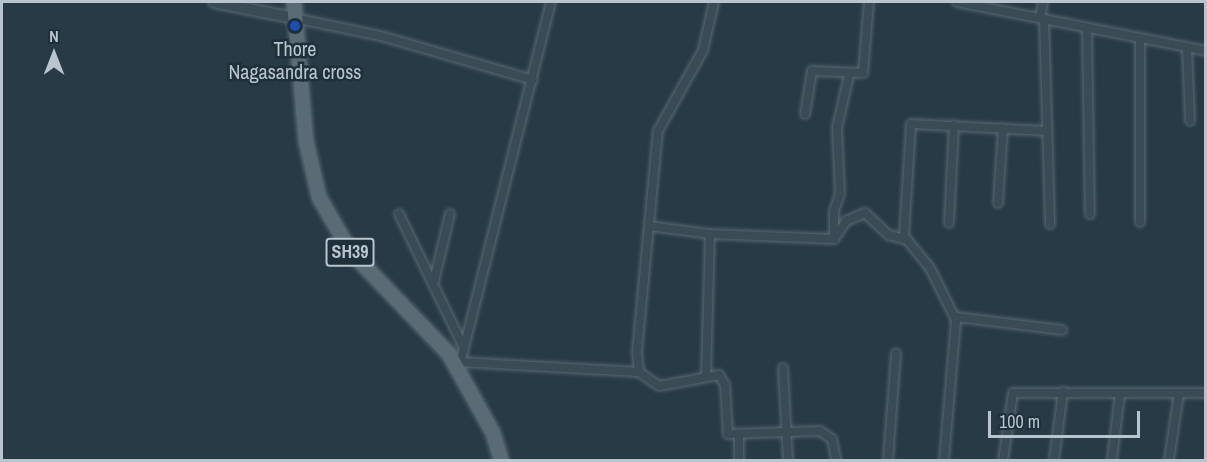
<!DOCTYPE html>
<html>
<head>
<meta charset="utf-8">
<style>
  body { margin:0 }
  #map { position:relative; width:1207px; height:462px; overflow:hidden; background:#273a45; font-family:"Archivo Narrow",sans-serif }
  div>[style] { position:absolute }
  .roads { filter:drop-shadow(0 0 2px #5a6872) drop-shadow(0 0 2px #5a6872) }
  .minor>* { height:8px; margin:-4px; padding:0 4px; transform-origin:4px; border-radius:4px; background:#3b4b55 }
  .tertiary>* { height:10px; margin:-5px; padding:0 5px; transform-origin:5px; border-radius:5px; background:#3b4b55 }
  .primary>* { height:14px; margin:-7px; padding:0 7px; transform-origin:7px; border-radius:7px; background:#5a6b75 }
  .dots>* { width:16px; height:16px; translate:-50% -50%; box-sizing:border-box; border:3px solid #20303a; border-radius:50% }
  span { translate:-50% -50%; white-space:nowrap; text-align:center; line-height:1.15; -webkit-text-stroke:5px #20303a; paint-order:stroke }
  .shield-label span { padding:2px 4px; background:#20303a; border:2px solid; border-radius:4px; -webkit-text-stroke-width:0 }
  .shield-label { font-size:18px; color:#b9c5ce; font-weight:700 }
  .poi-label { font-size:20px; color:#b9c5ce }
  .frame { position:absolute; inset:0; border:3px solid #b9c5ce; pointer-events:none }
  .north { position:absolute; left:24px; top:24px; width:60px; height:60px; -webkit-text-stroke:4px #20303a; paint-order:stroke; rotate:0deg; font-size:16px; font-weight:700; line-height:24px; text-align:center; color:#b9c5ce }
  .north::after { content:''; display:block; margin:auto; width:21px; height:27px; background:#b9c5ce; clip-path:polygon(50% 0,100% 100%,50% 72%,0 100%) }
  .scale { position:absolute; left:988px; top:411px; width:152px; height:27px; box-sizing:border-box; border:3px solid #b9c5ce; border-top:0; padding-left:8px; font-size:18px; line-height:21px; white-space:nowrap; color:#b9c5ce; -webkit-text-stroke:4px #20303a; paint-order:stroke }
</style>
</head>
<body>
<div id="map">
  <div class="roads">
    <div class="minor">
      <i style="left:957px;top:2px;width:254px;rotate:11.1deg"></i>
      <i style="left:294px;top:18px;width:89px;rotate:11.7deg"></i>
      <i style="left:381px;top:36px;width:158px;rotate:16.1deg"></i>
      <i style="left:1040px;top:18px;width:16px;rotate:-79deg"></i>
      <i style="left:1044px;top:19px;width:205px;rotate:88.3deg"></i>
      <i style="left:1087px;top:28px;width:186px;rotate:89.1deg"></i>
      <i style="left:1140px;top:38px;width:184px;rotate:90deg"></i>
      <i style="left:1187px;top:48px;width:73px;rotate:87.6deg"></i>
      <i style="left:805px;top:114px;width:44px;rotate:-80.8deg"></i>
      <i style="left:812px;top:71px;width:51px;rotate:2.2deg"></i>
      <i style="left:863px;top:73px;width:71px;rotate:-85.2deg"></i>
      <i style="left:998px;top:203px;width:75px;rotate:-86.2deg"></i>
      <i style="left:399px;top:214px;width:149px;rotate:64.1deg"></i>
      <i style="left:949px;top:223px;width:98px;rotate:-87.1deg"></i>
      <i style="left:649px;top:226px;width:62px;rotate:7.5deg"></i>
      <i style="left:710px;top:234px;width:141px;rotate:91.6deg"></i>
      <i style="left:710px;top:234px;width:124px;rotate:2.3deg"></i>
      <i style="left:834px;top:239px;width:22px;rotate:-56deg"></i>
      <i style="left:846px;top:221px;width:21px;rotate:-23deg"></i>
      <i style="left:865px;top:213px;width:33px;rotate:43deg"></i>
      <i style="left:889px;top:235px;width:16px;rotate:14deg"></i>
      <i style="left:834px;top:239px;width:28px;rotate:-90deg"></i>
      <i style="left:834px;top:211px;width:18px;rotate:-71deg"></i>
      <i style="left:840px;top:194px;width:66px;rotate:-92.6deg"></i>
      <i style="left:837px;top:128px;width:54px;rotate:-77.2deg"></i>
      <i style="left:434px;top:281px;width:69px;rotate:-76.6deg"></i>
      <i style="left:956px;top:317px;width:107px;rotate:7deg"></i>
      <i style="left:460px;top:362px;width:179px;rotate:3.2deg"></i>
      <i style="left:639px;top:372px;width:24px;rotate:35deg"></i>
      <i style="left:659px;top:386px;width:61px;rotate:-10.4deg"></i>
      <i style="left:719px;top:375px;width:12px;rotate:59deg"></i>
      <i style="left:725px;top:385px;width:49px;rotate:86.5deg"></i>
      <i style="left:728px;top:434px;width:92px;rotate:-1.9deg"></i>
      <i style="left:820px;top:431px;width:14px;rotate:34deg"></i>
      <i style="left:832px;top:439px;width:21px;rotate:79deg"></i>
      <i style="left:459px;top:368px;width:377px;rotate:-75.9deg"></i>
      <i style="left:783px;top:368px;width:92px;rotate:86.9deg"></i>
      <i style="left:639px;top:372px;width:20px;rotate:-96deg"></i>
      <i style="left:637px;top:352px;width:222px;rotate:-84.6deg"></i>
      <i style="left:658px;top:131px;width:93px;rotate:-60.9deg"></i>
      <i style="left:703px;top:50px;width:49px;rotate:-77.1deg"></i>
      <i style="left:739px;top:434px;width:26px;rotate:90deg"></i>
      <i style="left:888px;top:460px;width:107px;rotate:-85.7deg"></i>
      <i style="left:944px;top:460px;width:141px;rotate:-85.1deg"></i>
      <i style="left:956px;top:320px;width:58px;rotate:-116.6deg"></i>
      <i style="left:930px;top:268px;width:41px;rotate:-129.1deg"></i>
      <i style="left:904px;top:236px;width:112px;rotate:-86.4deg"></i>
      <i style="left:911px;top:124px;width:137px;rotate:2.9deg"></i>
      <i style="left:1003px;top:460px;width:68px;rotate:-81.5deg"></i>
      <i style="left:1013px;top:393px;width:193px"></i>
      <i style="left:1054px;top:460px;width:69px;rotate:-82.5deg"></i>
      <i style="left:1112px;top:460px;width:67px;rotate:-83.2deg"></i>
      <i style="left:1169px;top:460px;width:68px;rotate:-81.5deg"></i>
    </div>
    <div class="tertiary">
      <i style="left:214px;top:2px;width:82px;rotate:11.3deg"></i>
    </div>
    <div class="primary">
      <i style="left:294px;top:2px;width:140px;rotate:85.1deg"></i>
      <i style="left:306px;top:141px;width:57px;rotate:76.9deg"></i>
      <i style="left:319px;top:197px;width:62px;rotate:60.1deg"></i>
      <i style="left:350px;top:251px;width:143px;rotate:46.1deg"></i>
      <i style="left:449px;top:354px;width:90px;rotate:60.9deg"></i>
      <i style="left:493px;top:433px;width:28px;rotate:73deg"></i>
    </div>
  </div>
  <div class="dots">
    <i style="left:295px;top:26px;background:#1a4fb4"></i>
  </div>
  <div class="shield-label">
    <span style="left:350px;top:252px">SH39</span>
  </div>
  <div class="poi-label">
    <span style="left:295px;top:60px">Thore<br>Nagasandra cross</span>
  </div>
  <div class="frame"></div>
  <div class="north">N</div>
  <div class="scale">100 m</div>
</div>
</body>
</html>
